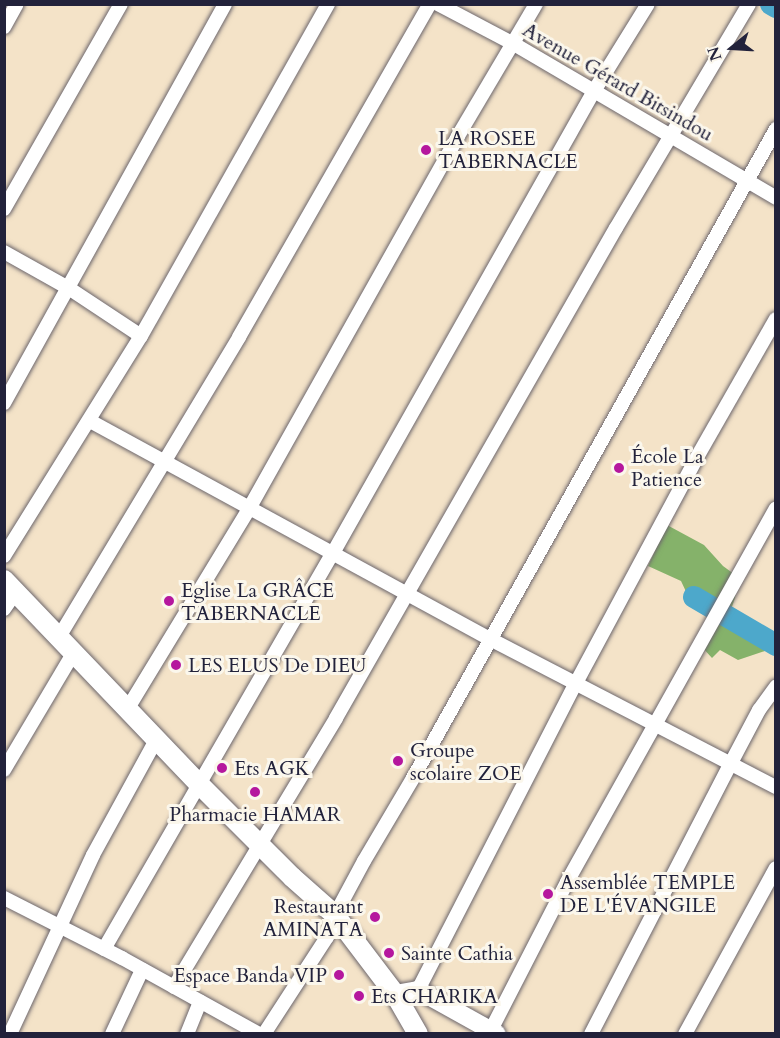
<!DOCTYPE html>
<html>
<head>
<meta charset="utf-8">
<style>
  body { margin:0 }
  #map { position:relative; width:780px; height:1038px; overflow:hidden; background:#f4e3c8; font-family:Cardo,serif }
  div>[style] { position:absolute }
  .forest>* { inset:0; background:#85b26a }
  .river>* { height:22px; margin:-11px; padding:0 11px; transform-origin:11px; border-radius:11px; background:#4da8cb }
  .roads { filter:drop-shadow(0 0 2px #6c666c) drop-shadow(0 0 2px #6c666c) }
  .minor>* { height:14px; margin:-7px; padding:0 7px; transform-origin:7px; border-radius:7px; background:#fff }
  .major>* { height:18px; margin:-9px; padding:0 9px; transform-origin:9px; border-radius:9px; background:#fff }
  .highway>* { height:20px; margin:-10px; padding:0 10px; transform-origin:10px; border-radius:10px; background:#fff }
  .dots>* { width:16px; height:16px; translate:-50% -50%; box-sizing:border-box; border:3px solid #fbf7ec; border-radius:50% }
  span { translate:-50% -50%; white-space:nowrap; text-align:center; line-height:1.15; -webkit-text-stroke:6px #fbf7ec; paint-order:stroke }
  .street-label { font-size:20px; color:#22223b }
  .poi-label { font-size:20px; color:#22223b }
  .left { translate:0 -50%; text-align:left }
  .right { translate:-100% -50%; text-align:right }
  .frame { position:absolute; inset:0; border:6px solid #22223b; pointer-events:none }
  .north { position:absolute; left:702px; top:18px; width:60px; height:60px; -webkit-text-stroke:4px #fbf7ec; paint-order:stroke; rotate:252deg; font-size:16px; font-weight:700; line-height:24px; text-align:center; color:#22223b }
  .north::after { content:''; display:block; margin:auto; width:21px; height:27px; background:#22223b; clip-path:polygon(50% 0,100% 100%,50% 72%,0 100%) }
</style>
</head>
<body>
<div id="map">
  <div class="forest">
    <i style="clip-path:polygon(667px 525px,704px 545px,723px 566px,738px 577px,735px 598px,727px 621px,747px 631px,775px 637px,768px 650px,738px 660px,720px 650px,712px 658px,701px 646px,715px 621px,707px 611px,707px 599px,689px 598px,681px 581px,648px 566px)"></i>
  </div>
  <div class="river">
    <i style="left:771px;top:4px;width:6px;rotate:31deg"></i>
    <i style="left:694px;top:597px;width:95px;rotate:30.3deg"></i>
  </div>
  <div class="roads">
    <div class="minor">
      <i style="left:438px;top:4px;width:86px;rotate:27.8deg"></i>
      <i style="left:514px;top:44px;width:304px;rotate:30.4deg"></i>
      <i style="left:4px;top:27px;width:26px;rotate:-61deg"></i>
      <i style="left:4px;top:209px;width:236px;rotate:-60.3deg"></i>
      <i style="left:4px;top:252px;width:76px;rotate:29.3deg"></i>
      <i style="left:70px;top:289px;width:85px;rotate:33.5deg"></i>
      <i style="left:4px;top:403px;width:456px;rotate:-61deg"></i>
      <i style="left:90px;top:421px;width:456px;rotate:28.6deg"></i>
      <i style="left:490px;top:639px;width:322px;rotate:27.4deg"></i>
      <i style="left:4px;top:556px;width:259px;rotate:-58.1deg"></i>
      <i style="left:141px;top:336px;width:381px;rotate:-60.6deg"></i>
      <i style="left:4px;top:609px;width:21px;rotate:-55deg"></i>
      <i style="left:59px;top:637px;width:350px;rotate:-59deg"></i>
      <i style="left:239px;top:337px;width:384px;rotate:-60.2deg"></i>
      <i style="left:128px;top:708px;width:235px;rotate:-58.7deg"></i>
      <i style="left:250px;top:507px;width:425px;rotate:-60.7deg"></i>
      <i style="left:458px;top:136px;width:153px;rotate:-59.4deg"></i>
      <i style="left:4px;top:770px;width:137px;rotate:-59.3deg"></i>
      <i style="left:4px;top:898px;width:132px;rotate:27deg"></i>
      <i style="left:122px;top:958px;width:157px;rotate:29deg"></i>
      <i style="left:104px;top:949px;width:457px;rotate:-60deg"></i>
      <i style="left:333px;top:553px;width:531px;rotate:-60.54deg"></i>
      <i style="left:594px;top:91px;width:102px;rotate:-58.2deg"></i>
      <i style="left:174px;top:987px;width:314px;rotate:-58.9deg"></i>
      <i style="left:336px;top:718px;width:564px;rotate:-60.26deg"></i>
      <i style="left:616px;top:228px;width:261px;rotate:-59.3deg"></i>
      <i style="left:418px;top:990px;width:345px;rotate:-62.8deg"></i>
      <i style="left:576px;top:683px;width:254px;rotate:-61.8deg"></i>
      <i style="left:696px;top:459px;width:161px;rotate:-60.3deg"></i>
      <i style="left:491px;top:1030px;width:166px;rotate:-62.8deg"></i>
      <i style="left:567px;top:882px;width:428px;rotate:-60.8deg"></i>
      <i style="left:10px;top:1034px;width:197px;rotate:-65.1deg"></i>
      <i style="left:93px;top:855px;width:131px;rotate:-61.3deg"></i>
      <i style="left:112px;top:1034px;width:71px;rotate:-64.9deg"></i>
      <i style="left:187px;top:1034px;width:35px;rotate:-68deg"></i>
      <i style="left:264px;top:1034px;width:116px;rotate:-57deg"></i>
      <i style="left:327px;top:937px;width:23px;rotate:-70deg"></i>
      <i style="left:335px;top:915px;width:61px;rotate:-61.8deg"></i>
      <i style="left:364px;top:861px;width:96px;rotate:-59.4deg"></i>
      <i style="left:413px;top:778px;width:744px;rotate:-60.78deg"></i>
      <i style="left:591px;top:1034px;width:305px;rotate:-62.7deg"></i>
      <i style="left:731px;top:763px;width:60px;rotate:-62.2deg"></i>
      <i style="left:759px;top:710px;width:29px;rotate:-54deg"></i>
      <i style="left:685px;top:1034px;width:189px;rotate:-61.3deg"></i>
    </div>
    <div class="major">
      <i style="left:395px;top:994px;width:23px;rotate:-10deg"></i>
      <i style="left:418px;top:990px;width:90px;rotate:29.1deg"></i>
    </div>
    <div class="highway">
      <i style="left:4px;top:580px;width:281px;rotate:46.3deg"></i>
      <i style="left:198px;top:783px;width:133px;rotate:45deg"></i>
      <i style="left:292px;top:877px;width:57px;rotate:41.5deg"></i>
      <i style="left:335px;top:915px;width:99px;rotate:52.8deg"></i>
      <i style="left:395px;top:994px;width:46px;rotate:60.1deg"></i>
    </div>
  </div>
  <div class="dots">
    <i style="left:426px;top:150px;background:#b5179e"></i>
    <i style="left:619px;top:468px;background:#b5179e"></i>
    <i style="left:169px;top:601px;background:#b5179e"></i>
    <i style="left:176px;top:665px;background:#b5179e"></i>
    <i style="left:398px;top:761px;background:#b5179e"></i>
    <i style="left:222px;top:768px;background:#b5179e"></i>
    <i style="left:255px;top:792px;background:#b5179e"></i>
    <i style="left:548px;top:894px;background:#b5179e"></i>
    <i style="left:375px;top:917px;background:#b5179e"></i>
    <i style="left:389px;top:953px;background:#b5179e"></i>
    <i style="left:339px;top:975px;background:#b5179e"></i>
    <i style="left:359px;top:996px;background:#b5179e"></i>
  </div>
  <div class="street-label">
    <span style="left:618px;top:82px;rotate:30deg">Avenue Gérard Bitsindou</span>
  </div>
  <div class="poi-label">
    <span class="left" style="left:438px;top:150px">LA ROSEE<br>TABERNACLE</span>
    <span class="left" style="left:631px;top:468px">École La<br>Patience</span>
    <span class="left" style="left:181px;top:602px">Eglise La GRÂCE<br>TABERNACLE</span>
    <span class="left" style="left:188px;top:665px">LES ELUS De DIEU</span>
    <span class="left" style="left:410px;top:762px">Groupe<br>scolaire ZOE</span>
    <span class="left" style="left:234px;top:768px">Ets AGK</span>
    <span style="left:255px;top:814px">Pharmacie HAMAR</span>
    <span class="left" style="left:560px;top:894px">Assemblée TEMPLE<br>DE L'ÉVANGILE</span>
    <span class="right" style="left:363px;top:918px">Restaurant<br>AMINATA</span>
    <span class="left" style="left:401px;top:953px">Sainte Cathia</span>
    <span class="right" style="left:327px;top:975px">Espace Banda VIP</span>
    <span class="left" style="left:371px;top:996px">Ets CHARIKA</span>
  </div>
  <div class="frame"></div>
  <div class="north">N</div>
</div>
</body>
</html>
